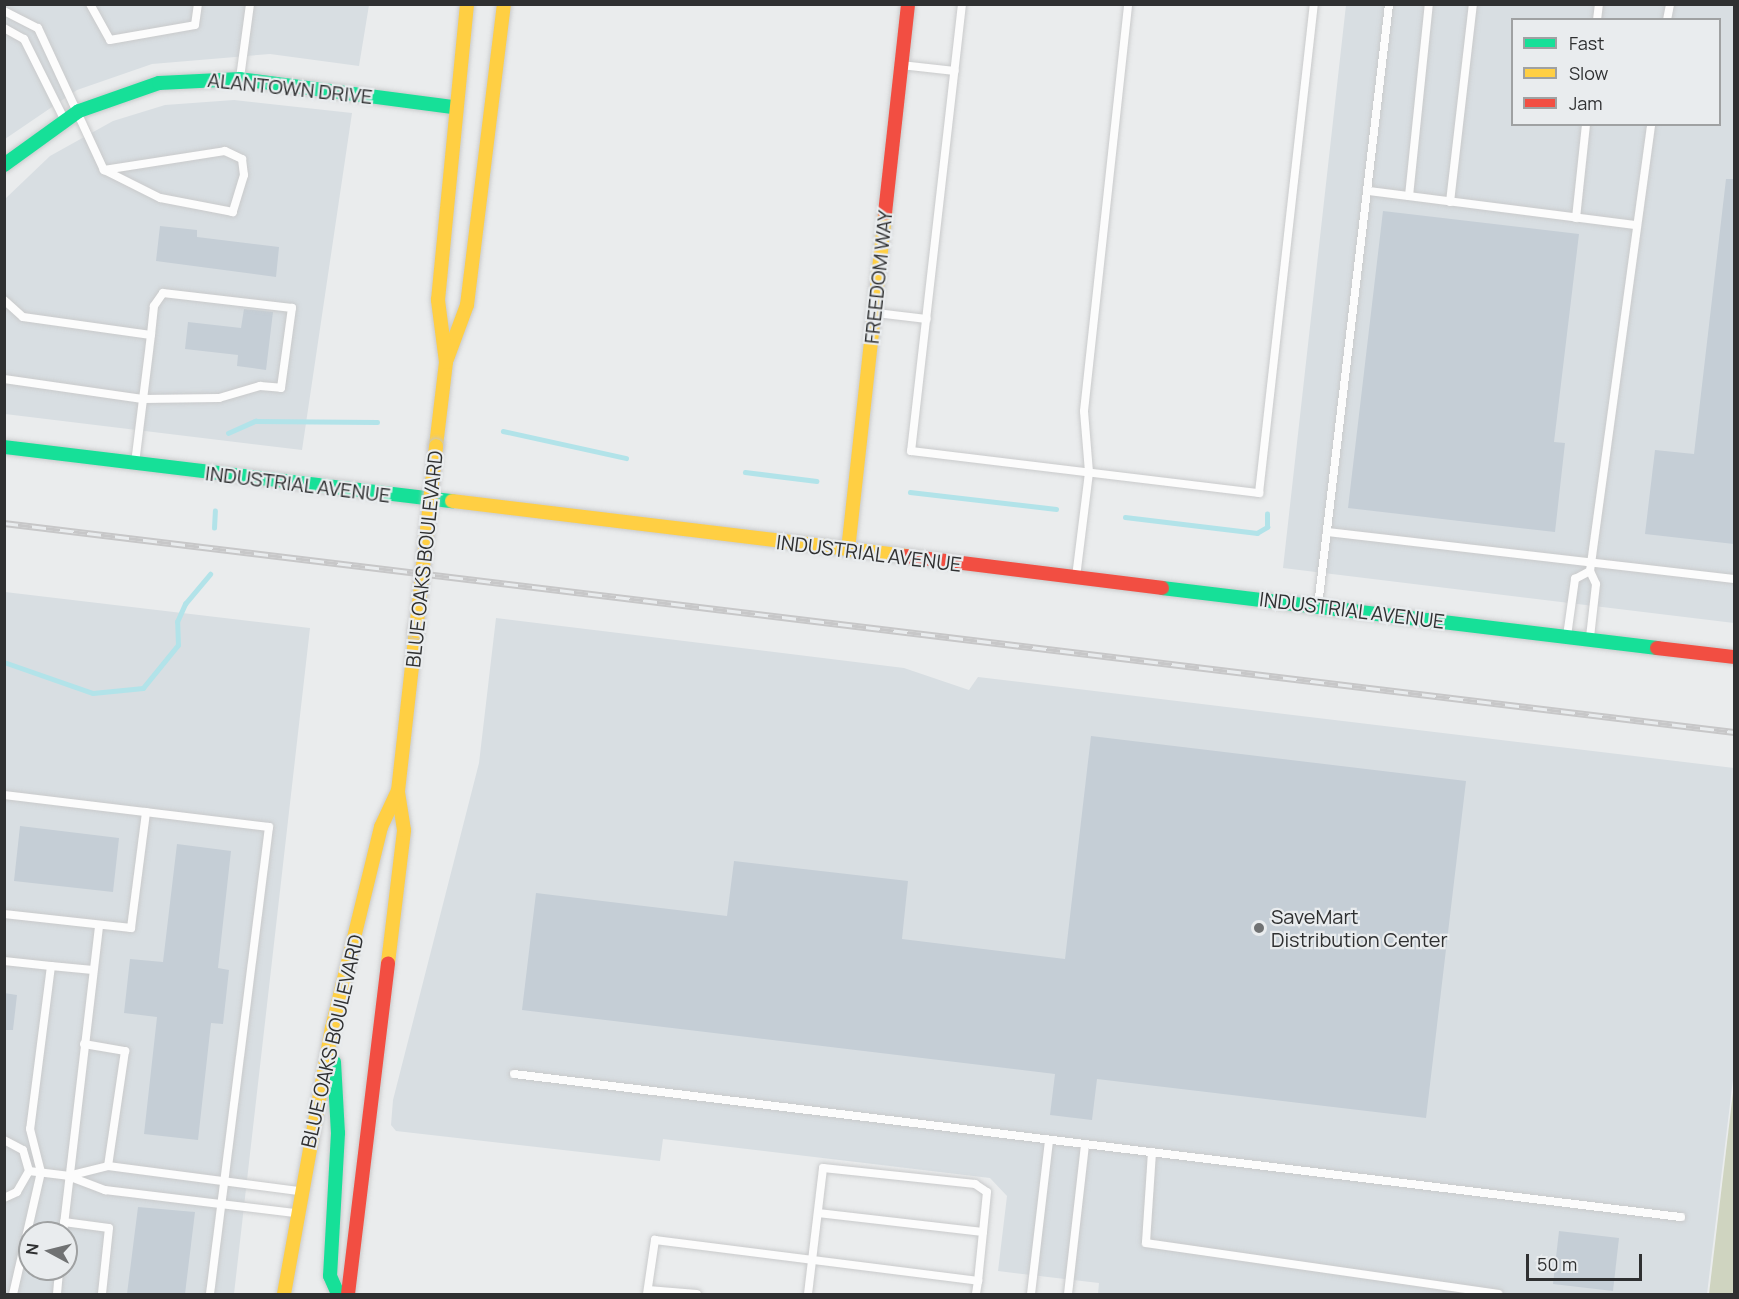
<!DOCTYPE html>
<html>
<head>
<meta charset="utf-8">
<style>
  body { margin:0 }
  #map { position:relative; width:1739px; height:1299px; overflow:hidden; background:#eaeced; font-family:Manrope,sans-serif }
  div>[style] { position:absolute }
  .built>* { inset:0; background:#d8dee2 }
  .green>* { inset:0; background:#cfd4c0 }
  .stream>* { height:4.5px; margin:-2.25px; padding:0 2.25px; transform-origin:2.25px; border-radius:2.25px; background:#b2e3e9 }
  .building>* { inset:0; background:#c5ced6 }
  .roads { filter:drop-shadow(0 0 2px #c9cacb) drop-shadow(0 0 2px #c9cacb) }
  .lane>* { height:8px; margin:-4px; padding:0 4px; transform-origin:4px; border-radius:4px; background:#fcfcfc }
  .fast>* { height:14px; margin:-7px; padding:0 7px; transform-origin:7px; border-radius:7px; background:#16e098 }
  .slow>* { height:14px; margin:-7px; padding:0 7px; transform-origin:7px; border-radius:7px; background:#ffcf43 }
  .jam>* { height:14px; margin:-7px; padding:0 7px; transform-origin:7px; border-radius:7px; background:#f24e42 }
  .rail>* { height:7px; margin-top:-3.5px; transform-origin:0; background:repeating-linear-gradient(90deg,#e9ecee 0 14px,#c7c7c8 0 28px); box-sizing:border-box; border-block:2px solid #c7c7c8 }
  .bridges { filter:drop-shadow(0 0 2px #c6c6c7) drop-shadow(0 0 2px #c6c6c7) }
  .slow-bridge>* { height:14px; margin:-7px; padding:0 7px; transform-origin:7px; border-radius:7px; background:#ffcf43 }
  .dots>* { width:16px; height:16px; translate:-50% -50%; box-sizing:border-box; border:3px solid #e9ecee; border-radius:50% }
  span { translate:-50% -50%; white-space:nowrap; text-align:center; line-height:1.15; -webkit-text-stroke:4.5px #e9ecee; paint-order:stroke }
  .street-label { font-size:20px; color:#2f3031 }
  .poi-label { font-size:20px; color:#2f3031 }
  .left { translate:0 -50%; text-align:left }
  .frame { position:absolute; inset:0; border:6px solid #2f3031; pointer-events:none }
  .legend { position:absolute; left:1511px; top:18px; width:210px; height:108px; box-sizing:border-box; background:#e9ecee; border:2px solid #9fa1a2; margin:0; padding:8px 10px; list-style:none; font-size:18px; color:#2f3031 }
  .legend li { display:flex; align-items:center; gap:12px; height:30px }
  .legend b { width:30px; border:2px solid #9fa1a2 }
  .north { position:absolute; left:18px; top:1221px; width:60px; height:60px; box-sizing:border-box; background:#e9ecee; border:2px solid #9fa1a2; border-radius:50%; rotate:277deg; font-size:16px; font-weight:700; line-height:24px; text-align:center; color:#2f3031 }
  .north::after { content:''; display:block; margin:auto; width:21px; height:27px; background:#707273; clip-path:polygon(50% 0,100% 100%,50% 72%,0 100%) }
  .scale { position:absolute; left:1526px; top:1254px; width:116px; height:27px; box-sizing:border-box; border:3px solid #2f3031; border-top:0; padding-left:8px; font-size:18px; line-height:21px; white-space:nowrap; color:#2f3031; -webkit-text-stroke:4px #e9ecee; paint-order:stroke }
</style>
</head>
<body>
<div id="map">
  <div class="built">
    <i style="clip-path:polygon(5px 5px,369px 5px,359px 66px,270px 54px,152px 64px,77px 90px,5px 139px)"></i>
    <i style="clip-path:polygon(evenodd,1346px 5px,1734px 5px,1734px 623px,1283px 568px,1346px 5px,1512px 20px,1720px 20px,1720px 124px,1512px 124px,1512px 20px)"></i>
    <i style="clip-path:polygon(234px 100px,352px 113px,302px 450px,5px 414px,5px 199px,50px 156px,113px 121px,165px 105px)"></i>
    <i style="clip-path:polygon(evenodd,5px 592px,310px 628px,234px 1294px,5px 1294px,5px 592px,30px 1233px,66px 1233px,66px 1269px,30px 1269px,30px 1233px)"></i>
    <i style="clip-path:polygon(496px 618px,904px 668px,969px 690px,978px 677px,1734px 768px,1734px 1071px,1707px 1294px,1098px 1294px,1099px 1283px,998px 1271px,1007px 1196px,990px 1178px,663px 1139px,660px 1161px,396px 1131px,391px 1125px,393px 1100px,479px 763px)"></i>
  </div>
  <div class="green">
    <i style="clip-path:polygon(1734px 1084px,1734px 1294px,1709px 1294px)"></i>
  </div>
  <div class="stream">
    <i style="left:503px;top:431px;width:126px;rotate:12.4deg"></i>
    <i style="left:228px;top:433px;width:30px;rotate:-24deg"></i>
    <i style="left:255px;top:421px;width:122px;rotate:0.5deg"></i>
    <i style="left:745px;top:472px;width:72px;rotate:7.2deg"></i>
    <i style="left:910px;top:492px;width:147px;rotate:6.6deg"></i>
    <i style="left:1125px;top:517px;width:133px;rotate:6.9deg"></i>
    <i style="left:1257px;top:533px;width:12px;rotate:-31deg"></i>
    <i style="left:1267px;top:527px;width:13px;rotate:-90deg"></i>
    <i style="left:214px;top:528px;width:17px;rotate:-87deg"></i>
    <i style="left:4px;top:662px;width:94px;rotate:19.2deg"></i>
    <i style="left:93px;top:693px;width:50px;rotate:-5.7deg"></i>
    <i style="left:143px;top:688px;width:55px;rotate:-50.9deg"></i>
    <i style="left:178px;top:645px;width:23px;rotate:-92deg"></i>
    <i style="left:177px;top:622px;width:20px;rotate:-66deg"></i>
    <i style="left:185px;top:604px;width:39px;rotate:-50deg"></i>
  </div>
  <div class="building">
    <i style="clip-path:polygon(1726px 179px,1734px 179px,1734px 544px,1645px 534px,1655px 450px,1694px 454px)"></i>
    <i style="clip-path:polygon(1383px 211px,1579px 234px,1554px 442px,1565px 443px,1555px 532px,1348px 508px)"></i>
    <i style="clip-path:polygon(160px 226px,197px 230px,197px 237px,279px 247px,276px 277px,156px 261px)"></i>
    <i style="clip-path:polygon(244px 309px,273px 312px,266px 370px,237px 366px,238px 355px,185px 349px,188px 322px,241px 328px)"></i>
    <i style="clip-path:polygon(1091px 736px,1466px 781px,1426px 1118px,1097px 1079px,1092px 1120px,1050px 1115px,1055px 1074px,522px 1010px,536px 893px,727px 916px,734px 861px,908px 881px,902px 939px,1065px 959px)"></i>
    <i style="clip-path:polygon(20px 826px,119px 838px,113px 892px,14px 881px)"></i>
    <i style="clip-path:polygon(177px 844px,231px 851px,218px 968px,229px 970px,223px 1024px,211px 1023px,198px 1140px,144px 1134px,157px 1017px,124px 1013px,130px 959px,163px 962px)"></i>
    <i style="clip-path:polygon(4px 993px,17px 995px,13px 1030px,4px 1030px)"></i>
    <i style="clip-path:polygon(138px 1207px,195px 1212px,185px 1294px,127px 1294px)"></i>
    <i style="clip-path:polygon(1559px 1231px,1619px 1238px,1613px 1291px,1553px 1284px)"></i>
  </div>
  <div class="roads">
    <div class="lane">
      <i style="left:90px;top:4px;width:41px;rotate:60.9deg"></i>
      <i style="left:110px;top:40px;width:86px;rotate:-10deg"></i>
      <i style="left:195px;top:25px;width:21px;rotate:-82deg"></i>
      <i style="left:962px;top:4px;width:450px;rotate:96.5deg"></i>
      <i style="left:911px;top:451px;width:351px;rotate:6.9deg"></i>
      <i style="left:1259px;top:493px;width:492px;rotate:-83.6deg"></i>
      <i style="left:4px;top:11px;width:38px;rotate:27deg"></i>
      <i style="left:38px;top:28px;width:157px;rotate:65.1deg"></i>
      <i style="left:104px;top:170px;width:122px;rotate:-8.9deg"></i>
      <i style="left:225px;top:151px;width:19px;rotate:25deg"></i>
      <i style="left:242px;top:159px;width:16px;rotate:83deg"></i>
      <i style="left:244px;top:175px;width:39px;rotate:107deg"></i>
      <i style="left:233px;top:212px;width:74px;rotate:-169.1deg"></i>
      <i style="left:160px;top:198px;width:63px;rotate:-153.4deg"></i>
      <i style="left:1597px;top:20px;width:16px;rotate:-83deg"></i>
      <i style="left:1667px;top:20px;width:16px;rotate:-79deg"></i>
      <i style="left:4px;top:28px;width:23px;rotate:29deg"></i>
      <i style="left:24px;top:39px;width:89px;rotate:63.4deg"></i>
      <i style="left:901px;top:65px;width:54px;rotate:6.3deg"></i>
      <i style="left:240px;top:78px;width:75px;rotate:-82.3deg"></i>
      <i style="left:1369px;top:191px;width:268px;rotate:7.3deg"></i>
      <i style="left:1409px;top:196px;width:193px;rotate:-84.1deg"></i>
      <i style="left:1450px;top:202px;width:199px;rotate:-83.4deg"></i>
      <i style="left:1576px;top:218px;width:95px;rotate:-83.9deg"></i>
      <i style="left:4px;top:300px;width:25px;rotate:42deg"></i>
      <i style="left:23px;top:317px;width:129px;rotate:8deg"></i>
      <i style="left:876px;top:313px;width:51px;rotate:6.7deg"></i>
      <i style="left:4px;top:379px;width:140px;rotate:8.2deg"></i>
      <i style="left:143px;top:399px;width:76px;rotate:-0.8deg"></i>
      <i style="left:219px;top:398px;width:43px;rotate:-16.3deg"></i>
      <i style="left:260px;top:386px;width:21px;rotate:5deg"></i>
      <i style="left:281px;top:388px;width:81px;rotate:-82.2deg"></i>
      <i style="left:292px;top:308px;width:130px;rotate:-173.4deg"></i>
      <i style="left:163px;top:293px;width:16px;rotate:125deg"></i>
      <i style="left:154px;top:306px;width:29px;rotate:96deg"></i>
      <i style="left:151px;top:335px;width:129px;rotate:97.1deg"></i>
      <i style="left:1327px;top:532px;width:410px;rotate:6.6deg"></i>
      <i style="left:1076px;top:577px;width:106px;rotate:-82.9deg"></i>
      <i style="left:1089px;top:472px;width:61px;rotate:-94.7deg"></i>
      <i style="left:1084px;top:411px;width:409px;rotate:-83.8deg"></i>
      <i style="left:1318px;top:606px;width:606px;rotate:-83.27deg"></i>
      <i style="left:1567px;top:636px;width:58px;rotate:-82deg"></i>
      <i style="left:1575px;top:579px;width:17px;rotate:-28deg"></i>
      <i style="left:1590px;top:637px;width:53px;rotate:-83.5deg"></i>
      <i style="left:1596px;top:584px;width:14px;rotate:-115deg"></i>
      <i style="left:1590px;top:571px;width:451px;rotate:-82.2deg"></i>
      <i style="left:4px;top:795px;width:267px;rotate:6.9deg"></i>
      <i style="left:269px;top:827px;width:471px;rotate:97.2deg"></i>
      <i style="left:4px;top:914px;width:128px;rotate:6.3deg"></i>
      <i style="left:131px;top:928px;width:117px;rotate:-82.6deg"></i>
      <i style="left:4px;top:961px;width:47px;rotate:6.1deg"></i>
      <i style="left:51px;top:966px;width:164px;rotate:97.3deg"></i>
      <i style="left:30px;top:1129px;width:44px;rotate:75.7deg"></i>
      <i style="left:41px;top:1172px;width:125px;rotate:102.9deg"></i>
      <i style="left:51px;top:966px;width:42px;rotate:5.4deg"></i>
      <i style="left:84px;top:1044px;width:42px;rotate:9.7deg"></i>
      <i style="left:125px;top:1051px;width:116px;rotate:98.4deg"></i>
      <i style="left:514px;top:1074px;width:1176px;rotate:6.99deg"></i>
      <i style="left:4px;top:1140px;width:21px;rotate:28deg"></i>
      <i style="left:23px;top:1150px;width:22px;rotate:74deg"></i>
      <i style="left:29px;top:1171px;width:24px;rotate:120deg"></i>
      <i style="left:17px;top:1192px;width:14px;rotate:155deg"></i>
      <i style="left:1152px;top:1152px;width:91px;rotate:93.8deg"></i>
      <i style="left:1146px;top:1243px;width:356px;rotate:8.2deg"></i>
      <i style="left:29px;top:1171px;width:39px;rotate:7deg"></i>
      <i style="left:68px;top:1176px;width:40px;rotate:21deg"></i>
      <i style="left:105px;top:1190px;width:191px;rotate:6.9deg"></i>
      <i style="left:68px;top:1176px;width:41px;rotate:-14deg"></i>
      <i style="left:108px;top:1166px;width:192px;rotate:7.5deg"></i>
      <i style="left:818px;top:1213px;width:166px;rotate:6.6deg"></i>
      <i style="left:983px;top:1232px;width:49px;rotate:95.8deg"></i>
      <i style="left:64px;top:1222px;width:45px;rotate:7.6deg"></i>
      <i style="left:109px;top:1228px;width:66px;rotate:96.1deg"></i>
      <i style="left:63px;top:1233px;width:310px;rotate:-83.3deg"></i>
      <i style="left:648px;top:1290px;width:49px;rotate:4.7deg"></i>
      <i style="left:57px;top:1294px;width:25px;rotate:-85deg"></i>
      <i style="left:647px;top:1294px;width:55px;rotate:-81.6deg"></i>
      <i style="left:655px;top:1240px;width:326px;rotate:7.2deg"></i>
      <i style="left:978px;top:1281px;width:13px;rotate:99deg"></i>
      <i style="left:808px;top:1294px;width:127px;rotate:-83.2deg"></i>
      <i style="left:823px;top:1168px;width:153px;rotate:6deg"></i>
      <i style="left:975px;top:1184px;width:14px;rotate:34deg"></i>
      <i style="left:987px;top:1192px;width:40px;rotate:95.7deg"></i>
      <i style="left:1031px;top:1294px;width:155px;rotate:-83.3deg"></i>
      <i style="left:1068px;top:1294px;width:151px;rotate:-83.5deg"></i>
    </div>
    <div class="fast">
      <i style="left:4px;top:165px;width:92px;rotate:-35.8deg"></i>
      <i style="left:79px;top:111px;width:85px;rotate:-19.3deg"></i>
      <i style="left:159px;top:83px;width:81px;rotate:-2.8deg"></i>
      <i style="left:240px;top:79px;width:215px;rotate:7.5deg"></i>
      <i style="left:4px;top:447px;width:451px;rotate:6.9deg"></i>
      <i style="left:1162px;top:588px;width:499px;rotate:6.9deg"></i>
      <i style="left:334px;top:1062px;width:71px;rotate:86.8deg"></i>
      <i style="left:338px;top:1133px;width:143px;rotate:93.2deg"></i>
      <i style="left:330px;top:1276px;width:20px;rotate:66deg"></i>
    </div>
    <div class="slow">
      <i style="left:447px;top:359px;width:58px;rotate:-69.7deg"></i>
      <i style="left:467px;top:305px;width:303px;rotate:-83deg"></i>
      <i style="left:436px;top:446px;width:85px;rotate:-83.2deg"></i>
      <i style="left:446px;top:362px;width:63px;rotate:-97.4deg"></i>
      <i style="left:438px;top:300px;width:297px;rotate:-84.4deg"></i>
      <i style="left:452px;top:501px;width:457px;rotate:6.9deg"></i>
      <i style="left:848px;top:550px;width:339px;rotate:-83.7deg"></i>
      <i style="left:388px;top:963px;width:134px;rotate:-83.1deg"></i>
      <i style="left:404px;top:830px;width:39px;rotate:-99deg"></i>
      <i style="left:398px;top:791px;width:161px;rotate:-83.6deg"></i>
      <i style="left:284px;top:1294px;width:270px;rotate:-79.8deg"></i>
      <i style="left:332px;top:1028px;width:207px;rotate:-76.3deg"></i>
      <i style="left:381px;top:827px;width:40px;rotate:-65deg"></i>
    </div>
    <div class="jam">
      <i style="left:885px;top:213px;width:210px;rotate:-83.7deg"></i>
      <i style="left:906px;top:556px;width:258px;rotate:7.1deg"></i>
      <i style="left:1657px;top:648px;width:78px;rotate:6.7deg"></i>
      <i style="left:348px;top:1294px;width:333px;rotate:-83.1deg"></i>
    </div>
  </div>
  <div class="rail">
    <i style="left:4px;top:523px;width:1743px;rotate:6.89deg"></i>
  </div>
  <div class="bridges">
    <div class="slow-bridge">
      <i style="left:416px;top:631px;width:186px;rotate:-83.8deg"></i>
    </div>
  </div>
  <div class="dots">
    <i style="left:1259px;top:928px;background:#707273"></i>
  </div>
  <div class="street-label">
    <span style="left:290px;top:88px;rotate:6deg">ALANTOWN DRIVE</span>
    <span style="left:878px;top:277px;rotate:-84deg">FREEDOM WAY</span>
    <span style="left:298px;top:484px;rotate:7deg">INDUSTRIAL AVENUE</span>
    <span style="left:869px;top:553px;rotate:7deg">INDUSTRIAL AVENUE</span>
    <span style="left:424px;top:559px;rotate:-84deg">BLUE OAKS BOULEVARD</span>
    <span style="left:1352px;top:610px;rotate:7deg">INDUSTRIAL AVENUE</span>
    <span style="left:332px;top:1041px;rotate:-77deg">BLUE OAKS BOULEVARD</span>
  </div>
  <div class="poi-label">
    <span class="left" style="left:1271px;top:928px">SaveMart<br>Distribution Center</span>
  </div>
  <div class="frame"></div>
  <ul class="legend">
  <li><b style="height:8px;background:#16e098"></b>Fast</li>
  <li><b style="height:8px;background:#ffcf43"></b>Slow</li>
  <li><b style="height:8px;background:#f24e42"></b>Jam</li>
  </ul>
  <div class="north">N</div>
  <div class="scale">50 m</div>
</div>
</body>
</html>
